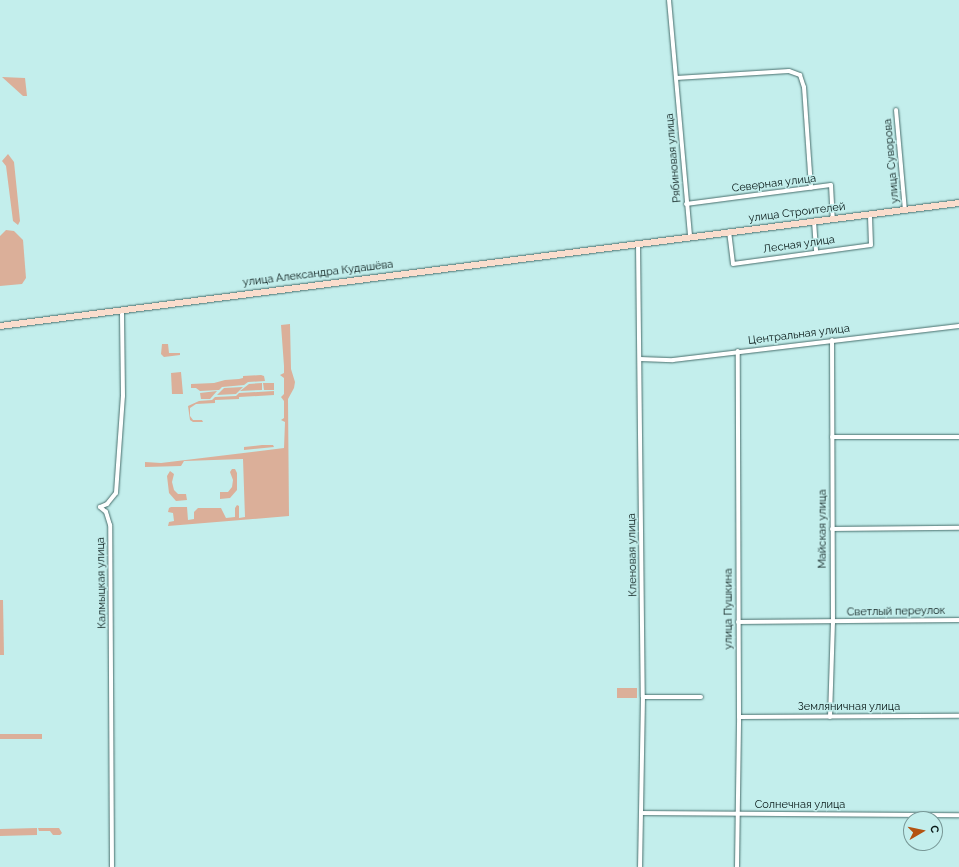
<!DOCTYPE html>
<html>
<head>
<meta charset="utf-8">
<style>
  body { margin:0 }
  #map { position:relative; width:959px; height:867px; overflow:hidden; background:#c3eeec; font-family:Raleway,sans-serif }
  div>[style] { position:absolute }
  .green>* { inset:0; background:#dbaf99 }
  .roads { filter:drop-shadow(0 0 1px #476e6c) drop-shadow(0 0 1px #476e6c) }
  .minor>* { height:4px; margin:-2px; padding:0 2px; transform-origin:2px; border-radius:2px; background:#fff }
  .secondary>* { height:6px; margin:-3px; padding:0 3px; transform-origin:3px; border-radius:3px; background:#faddcd }
  span { translate:-50% -50%; white-space:nowrap; text-align:center; line-height:1.15; -webkit-text-stroke:3px #c3eeec; paint-order:stroke }
  .street-label { font-size:11px; color:#081817 }
  .north { position:absolute; left:903px; top:811px; width:40px; height:40px; box-sizing:border-box; background:#c3eeec; border:1px solid #789897; border-radius:50%; rotate:81deg; font-size:11px; font-weight:700; line-height:16px; text-align:center; color:#081817 }
  .north::after { content:''; display:block; margin:auto; width:14px; height:18px; background:#b45311; clip-path:polygon(50% 0,100% 100%,50% 72%,0 100%) }
</style>
</head>
<body>
<div id="map">
  <div class="green">
    <i style="clip-path:polygon(2px 77px,25px 78px,27px 96px,23px 96px)"></i>
    <i style="clip-path:polygon(8px 154px,14px 162px,20px 221px,18px 225px,13px 221px,6px 166px,2px 161px)"></i>
    <i style="clip-path:polygon(6px 230px,14px 231px,23px 240px,26px 278px,22px 284px,0 286px,0 236px)"></i>
    <i style="clip-path:polygon(290px 324px,291px 369px,295px 382px,294px 388px,288px 399px,289px 516px,168px 526px,169px 522px,174px 521px,173px 513px,168px 512px,169px 508px,171px 507px,187px 507px,188px 520px,194px 519px,194px 512px,198px 508px,221px 508px,226px 518px,235px 517px,235px 508px,237px 505px,239px 506px,239px 518px,245px 517px,243px 459px,184px 461px,181px 466px,145px 467px,145px 462px,161px 463px,284px 448px,285px 422px,281px 420px,284px 418px,284px 401px,281px 397px,284px 394px,284px 378px,280px 375px,284px 373px,284px 366px,281px 325px)"></i>
    <i style="clip-path:polygon(162px 344px,168px 344px,169px 353px,180px 353px,180px 355px,164px 357px,161px 354px)"></i>
    <i style="clip-path:polygon(181px 372px,183px 394px,172px 394px,171px 373px)"></i>
    <i style="clip-path:polygon(261px 375px,264px 376px,265px 381px,248px 382px,244px 385px,222px 387px,219px 390px,200px 391px,196px 388px,191px 388px,191px 384px,214px 383px,225px 380px,239px 379px,243px 378px,243px 376px)"></i>
    <i style="clip-path:polygon(262px 383px,262px 390px,240px 391px,249px 384px)"></i>
    <i style="clip-path:polygon(263px 383px,274px 383px,274px 390px,264px 390px)"></i>
    <i style="clip-path:polygon(243px 387px,236px 394px,217px 395px,224px 388px)"></i>
    <i style="clip-path:polygon(217px 391px,210px 399px,201px 399px,200px 393px)"></i>
    <i style="clip-path:polygon(274px 391px,274px 395px,239px 397px,239px 399px,215px 400px,215px 403px,196px 404px,190px 408px,190px 416px,193px 420px,202px 420px,203px 422px,193px 422px,190px 420px,188px 406px,199px 401px,212px 400px,215px 397px,236px 396px,239px 393px)"></i>
    <i style="clip-path:polygon(262px 445px,273px 445px,274px 447px,244px 450px,244px 447px)"></i>
    <i style="clip-path:polygon(232px 469px,235px 469px,237px 473px,237px 490px,230px 498px,220px 499px,220px 492px,228px 492px,232px 487px,233px 480px,230px 472px)"></i>
    <i style="clip-path:polygon(170px 471px,174px 474px,172px 482px,174px 490px,178px 494px,186px 494px,187px 500px,176px 501px,169px 493px,167px 476px)"></i>
    <i style="clip-path:polygon(0 600px,3px 600px,4px 655px,0 655px)"></i>
    <i style="clip-path:polygon(617px 688px,637px 688px,637px 698px,617px 698px)"></i>
    <i style="clip-path:polygon(0 734px,42px 734px,42px 739px,0 739px)"></i>
    <i style="clip-path:polygon(37px 828px,37px 835px,0 836px,0 829px)"></i>
    <i style="clip-path:polygon(38px 828px,59px 828px,62px 833px,60px 835px,53px 835px,50px 831px,39px 831px)"></i>
  </div>
  <div class="roads">
    <div class="minor">
      <i style="left:669px;top:0;width:237px;rotate:84.9deg"></i>
      <i style="left:676px;top:78px;width:113px;rotate:-3.5deg"></i>
      <i style="left:789px;top:71px;width:12px;rotate:20deg"></i>
      <i style="left:800px;top:75px;width:13px;rotate:72deg"></i>
      <i style="left:804px;top:87px;width:101px;rotate:86deg"></i>
      <i style="left:896px;top:110px;width:100px;rotate:84.9deg"></i>
      <i style="left:686px;top:204px;width:146px;rotate:-7.5deg"></i>
      <i style="left:831px;top:185px;width:34px;rotate:87deg"></i>
      <i style="left:814px;top:221px;width:31px;rotate:86deg"></i>
      <i style="left:729px;top:231px;width:33px;rotate:83deg"></i>
      <i style="left:733px;top:264px;width:139px;rotate:-7.8deg"></i>
      <i style="left:871px;top:245px;width:31px;rotate:-92deg"></i>
      <i style="left:638px;top:243px;width:454px;rotate:89.4deg"></i>
      <i style="left:643px;top:697px;width:170px;rotate:91deg"></i>
      <i style="left:640px;top:359px;width:33px;rotate:2deg"></i>
      <i style="left:673px;top:360px;width:288px;rotate:-6.8deg"></i>
      <i style="left:832px;top:437px;width:127px"></i>
      <i style="left:832px;top:529px;width:127px;rotate:-0.5deg"></i>
      <i style="left:738px;top:622px;width:221px;rotate:-0.5deg"></i>
      <i style="left:643px;top:697px;width:58px"></i>
      <i style="left:739px;top:717px;width:220px;rotate:-0.3deg"></i>
      <i style="left:830px;top:717px;width:94px;rotate:-88.2deg"></i>
      <i style="left:833px;top:623px;width:283px;rotate:-90.2deg"></i>
      <i style="left:641px;top:813px;width:318px;rotate:0.4deg"></i>
      <i style="left:112px;top:867px;width:342px;rotate:-90.3deg"></i>
      <i style="left:110px;top:525px;width:14px;rotate:-107deg"></i>
      <i style="left:106px;top:512px;width:8px;rotate:-140deg"></i>
      <i style="left:100px;top:507px;width:8px;rotate:-23deg"></i>
      <i style="left:107px;top:504px;width:14px;rotate:-51deg"></i>
      <i style="left:116px;top:493px;width:97px;rotate:-85.9deg"></i>
      <i style="left:123px;top:396px;width:86px;rotate:-90.7deg"></i>
      <i style="left:737px;top:867px;width:150px;rotate:-89.2deg"></i>
      <i style="left:739px;top:717px;width:366px;rotate:-90.2deg"></i>
    </div>
    <div class="secondary">
      <i style="left:0;top:326px;width:967px;rotate:-7.31deg"></i>
    </div>
  </div>
  <div class="street-label">
    <span style="left:674px;top:158px;rotate:-95deg">Рябиновая улица</span>
    <span style="left:892px;top:161px;rotate:-95deg">улица Суворова</span>
    <span style="left:774px;top:184px;rotate:-7deg">Северная улица</span>
    <span style="left:797px;top:213px;rotate:-7deg">улица Строителей</span>
    <span style="left:799px;top:245px;rotate:-8deg">Лесная улица</span>
    <span style="left:318px;top:274px;rotate:-7deg">улица Александра Кудашёва</span>
    <span style="left:799px;top:335px;rotate:-7deg">Центральная улица</span>
    <span style="left:823px;top:529px;rotate:-90deg">Майская улица</span>
    <span style="left:633px;top:555px;rotate:-91deg">Кленовая улица</span>
    <span style="left:102px;top:583px;rotate:-91deg">Калмыцкая улица</span>
    <span style="left:729px;top:609px;rotate:-90deg">улица Пушкина</span>
    <span style="left:896px;top:612px;rotate:-1deg">Светлый переулок</span>
    <span style="left:849px;top:707px">Земляничная улица</span>
    <span style="left:800px;top:805px">Солнечная улица</span>
  </div>
  <div class="north">С</div>
</div>
</body>
</html>
